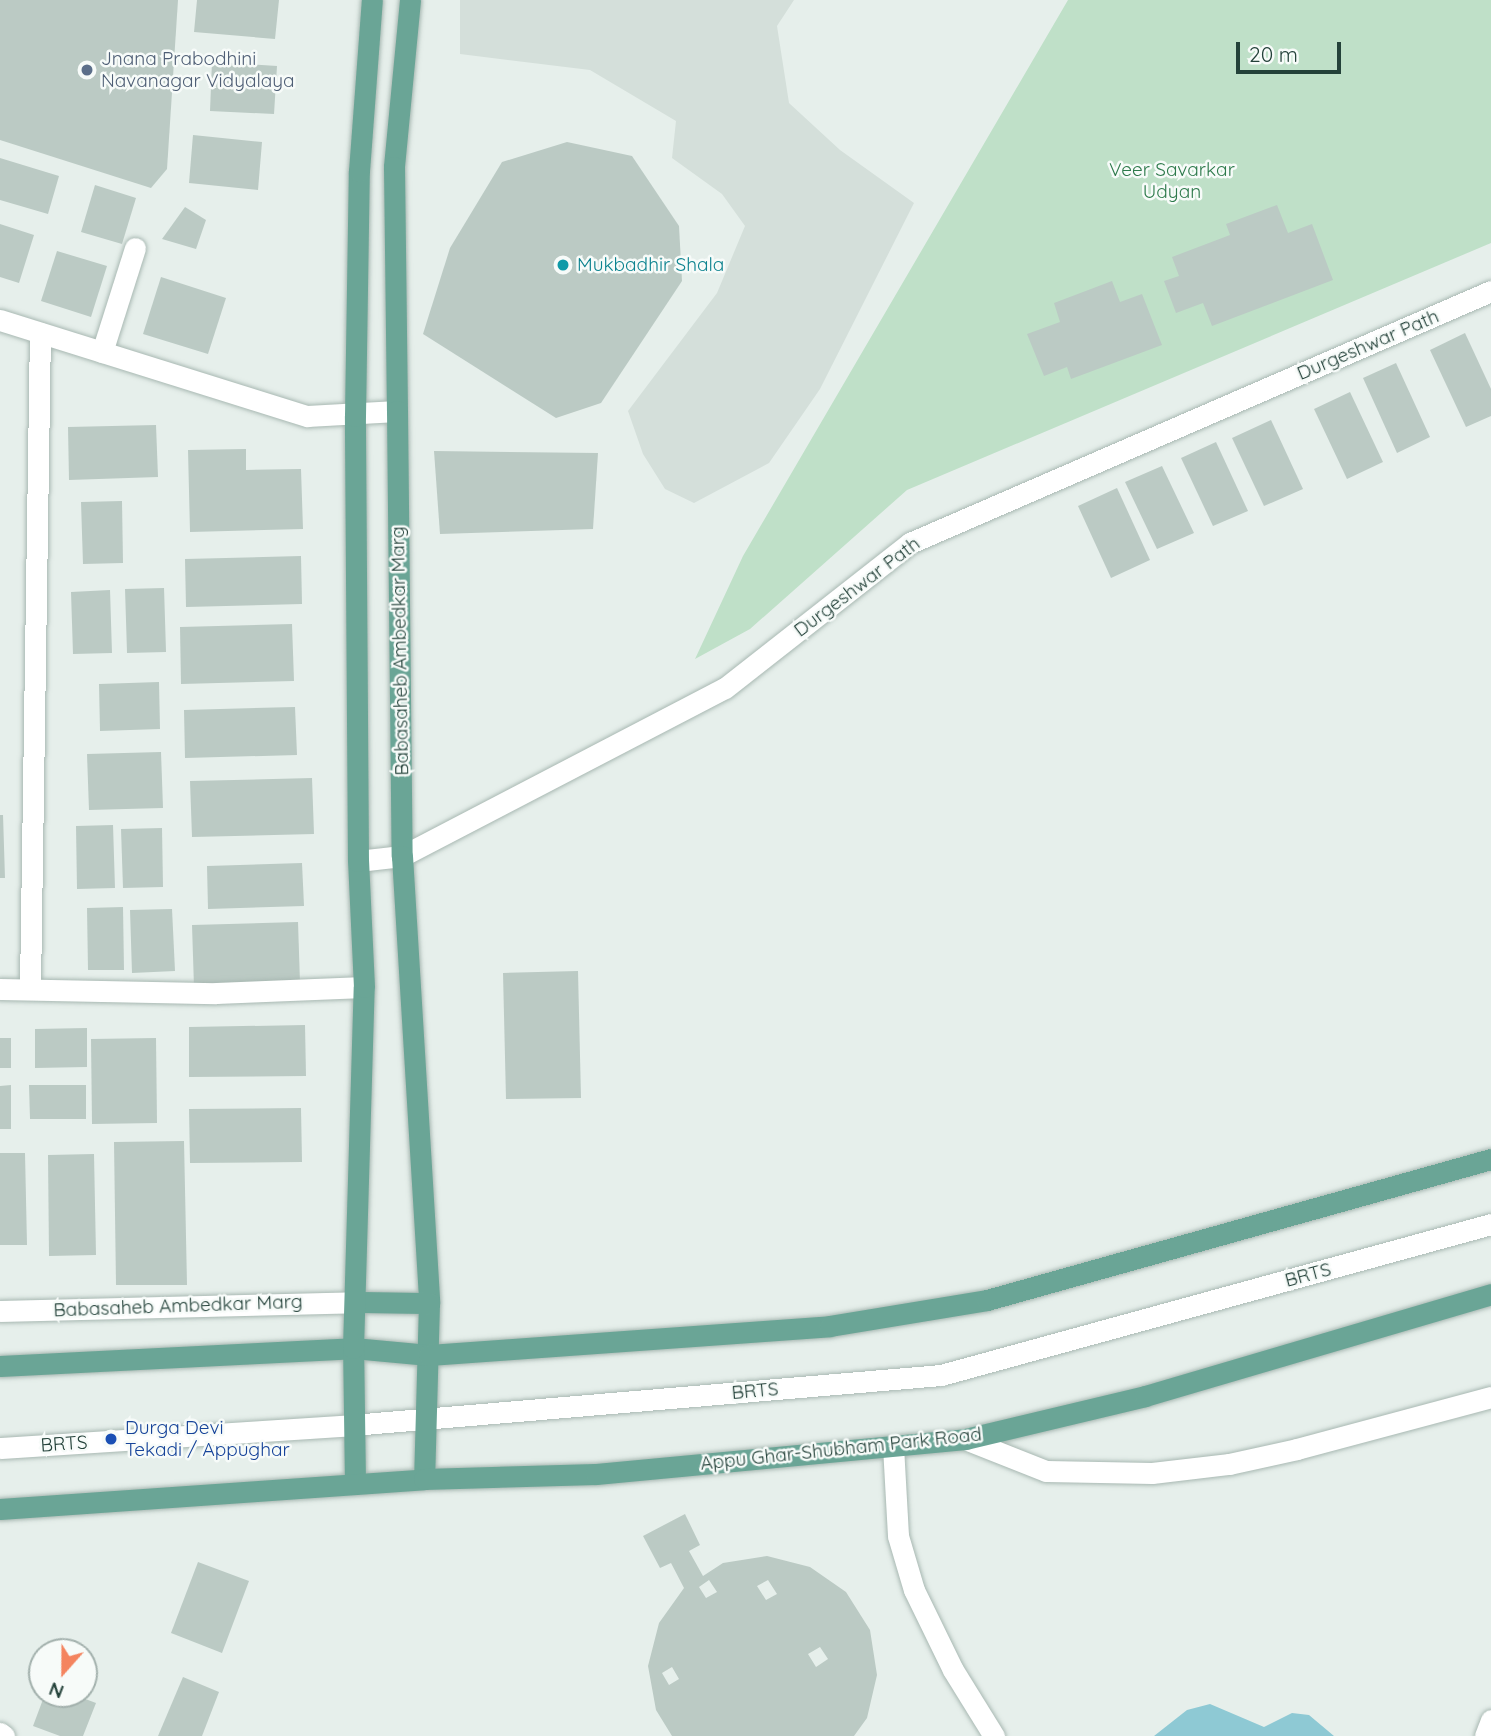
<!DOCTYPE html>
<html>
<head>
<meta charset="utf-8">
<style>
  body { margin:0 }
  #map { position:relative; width:1491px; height:1736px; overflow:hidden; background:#e6efeb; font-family:Quicksand,sans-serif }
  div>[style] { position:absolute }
  .built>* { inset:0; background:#d4dfda }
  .green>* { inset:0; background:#bfe0c8 }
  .water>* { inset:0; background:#8ec9d4 }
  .building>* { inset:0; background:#bbcac4 }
  .roads { filter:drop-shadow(0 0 2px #a8b8b2) drop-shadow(0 0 2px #a8b8b2) }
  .minor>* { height:21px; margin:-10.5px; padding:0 10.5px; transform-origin:10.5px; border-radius:10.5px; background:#fff }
  .major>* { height:21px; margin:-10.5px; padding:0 10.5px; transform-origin:10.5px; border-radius:10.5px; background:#6aa596 }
  .dots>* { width:19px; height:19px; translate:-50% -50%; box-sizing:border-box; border:4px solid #f7fbf9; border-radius:50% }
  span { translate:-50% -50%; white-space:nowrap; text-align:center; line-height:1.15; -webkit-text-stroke:5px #f7fbf9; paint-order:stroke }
  .service-label { font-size:19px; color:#4e5e75 }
  .left { translate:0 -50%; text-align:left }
  .park-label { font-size:19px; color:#2d7a4b }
  .culture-label { font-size:19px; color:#0d838f }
  .street-label { font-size:19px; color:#24423a }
  .transit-label { font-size:19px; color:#164399 }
  .north { position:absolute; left:28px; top:1638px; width:70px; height:70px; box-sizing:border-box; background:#f7fbf9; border:2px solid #a3b1ad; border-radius:50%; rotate:201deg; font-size:19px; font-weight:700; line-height:28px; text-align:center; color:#24423a }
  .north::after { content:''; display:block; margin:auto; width:24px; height:32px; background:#f4845f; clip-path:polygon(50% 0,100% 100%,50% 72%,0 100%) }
  .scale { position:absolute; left:1236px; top:42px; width:105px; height:32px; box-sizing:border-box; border:4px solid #24423a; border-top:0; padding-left:9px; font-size:21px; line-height:24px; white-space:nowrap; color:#24423a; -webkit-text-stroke:5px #f7fbf9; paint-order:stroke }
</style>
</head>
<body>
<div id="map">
  <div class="built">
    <i style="clip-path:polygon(460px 0,794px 0,777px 26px,789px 103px,840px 150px,914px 203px,820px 389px,769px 463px,694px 503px,665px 489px,643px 454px,628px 411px,717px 293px,745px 226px,722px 194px,672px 158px,676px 121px,590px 70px,460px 54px)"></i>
  </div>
  <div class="green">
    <i style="clip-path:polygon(1068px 0,1491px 0,1491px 243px,907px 490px,750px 629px,695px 659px,743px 556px)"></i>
  </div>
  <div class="water">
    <i style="clip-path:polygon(1210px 1704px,1264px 1727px,1292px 1713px,1309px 1715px,1334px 1736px,1154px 1736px,1187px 1710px)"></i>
  </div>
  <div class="building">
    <i style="clip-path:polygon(0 0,178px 0,167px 169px,151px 188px,0 140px)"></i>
    <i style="clip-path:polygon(197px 0,279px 0,275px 39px,194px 32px)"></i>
    <i style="clip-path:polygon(212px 62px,277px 66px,274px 114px,210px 111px)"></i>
    <i style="clip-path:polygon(193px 135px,262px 142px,258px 190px,189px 183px)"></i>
    <i style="clip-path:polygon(567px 142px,632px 156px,679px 226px,682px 281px,601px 403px,556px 418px,423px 334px,450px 248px,502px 162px)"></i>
    <i style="clip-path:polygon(0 158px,59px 176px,48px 214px,0 200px)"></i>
    <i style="clip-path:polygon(95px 185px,136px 198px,122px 244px,81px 232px)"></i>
    <i style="clip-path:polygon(1277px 205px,1288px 233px,1312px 224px,1333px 280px,1212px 326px,1203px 303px,1176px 313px,1164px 281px,1179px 276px,1172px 257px,1230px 235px,1226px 224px)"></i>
    <i style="clip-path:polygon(185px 207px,206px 220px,196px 249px,162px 239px)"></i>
    <i style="clip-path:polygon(0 224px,34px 235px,19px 283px,0 277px)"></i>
    <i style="clip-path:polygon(57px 251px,107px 266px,91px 317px,41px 301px)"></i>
    <i style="clip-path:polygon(161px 277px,226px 298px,208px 354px,143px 334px)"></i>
    <i style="clip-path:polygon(1112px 281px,1120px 302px,1142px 294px,1162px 345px,1071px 379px,1067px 367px,1044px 376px,1027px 334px,1060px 322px,1054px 303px)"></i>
    <i style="clip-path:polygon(1465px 333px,1491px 389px,1491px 416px,1466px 427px,1430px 350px)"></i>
    <i style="clip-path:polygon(1396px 363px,1430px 437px,1397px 453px,1363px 378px)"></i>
    <i style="clip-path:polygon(1350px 392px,1383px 462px,1347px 479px,1314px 409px)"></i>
    <i style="clip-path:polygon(1271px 420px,1303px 489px,1264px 506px,1232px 438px)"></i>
    <i style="clip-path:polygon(156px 425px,158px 477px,69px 480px,68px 427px)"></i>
    <i style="clip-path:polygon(1216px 442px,1248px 511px,1213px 526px,1181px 458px)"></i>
    <i style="clip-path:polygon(246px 449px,246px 470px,301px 469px,303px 529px,190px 532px,188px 450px)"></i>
    <i style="clip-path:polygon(434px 451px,598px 453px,593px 529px,440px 534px)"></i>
    <i style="clip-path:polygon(1162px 466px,1194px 533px,1157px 549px,1125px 482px)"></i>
    <i style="clip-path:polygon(1117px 488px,1150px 560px,1111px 578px,1078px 506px)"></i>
    <i style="clip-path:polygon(122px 501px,123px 563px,83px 564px,81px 502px)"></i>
    <i style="clip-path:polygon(301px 556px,302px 604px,186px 607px,185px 559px)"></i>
    <i style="clip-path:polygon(164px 588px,166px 652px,127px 653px,125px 589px)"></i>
    <i style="clip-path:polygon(110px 590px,112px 653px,73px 654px,71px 592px)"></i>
    <i style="clip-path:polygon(292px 624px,294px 681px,181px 684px,180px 627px)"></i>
    <i style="clip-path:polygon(159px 682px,160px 729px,100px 731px,99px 684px)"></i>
    <i style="clip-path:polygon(295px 707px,297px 755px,185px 758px,184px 710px)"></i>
    <i style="clip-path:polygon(161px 752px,163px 808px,89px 810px,87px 754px)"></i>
    <i style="clip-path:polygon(312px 778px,314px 834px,192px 837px,190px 781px)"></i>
    <i style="clip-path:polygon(0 815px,3px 815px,5px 878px,0 878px)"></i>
    <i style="clip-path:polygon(113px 825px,115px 888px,77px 889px,76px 826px)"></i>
    <i style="clip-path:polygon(162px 828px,163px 887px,123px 888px,121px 829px)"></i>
    <i style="clip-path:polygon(302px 863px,304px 906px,208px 909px,207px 866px)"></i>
    <i style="clip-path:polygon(123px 907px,124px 970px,88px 970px,87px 908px)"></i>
    <i style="clip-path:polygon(172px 909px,175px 971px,132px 973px,130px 910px)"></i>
    <i style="clip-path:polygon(298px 922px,300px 983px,194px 987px,192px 925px)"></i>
    <i style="clip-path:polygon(578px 971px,581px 1098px,506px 1099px,503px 973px)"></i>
    <i style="clip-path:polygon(305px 1025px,306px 1076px,189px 1077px,189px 1027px)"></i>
    <i style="clip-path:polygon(87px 1028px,87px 1067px,35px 1068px,35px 1029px)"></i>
    <i style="clip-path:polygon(0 1038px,11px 1038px,11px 1068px,0 1068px)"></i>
    <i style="clip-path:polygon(156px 1038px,157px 1123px,92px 1124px,91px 1039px)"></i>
    <i style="clip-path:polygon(11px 1085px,11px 1129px,0 1129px,0 1086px)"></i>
    <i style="clip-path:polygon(29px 1085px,86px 1085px,86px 1119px,30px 1119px)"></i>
    <i style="clip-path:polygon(301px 1108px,302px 1162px,190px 1163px,189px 1109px)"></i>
    <i style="clip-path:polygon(184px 1141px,187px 1285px,116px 1285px,114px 1142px)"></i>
    <i style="clip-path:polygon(0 1153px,25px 1153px,27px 1245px,0 1245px)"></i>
    <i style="clip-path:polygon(94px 1154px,96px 1255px,49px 1256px,48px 1155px)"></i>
    <i style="clip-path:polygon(evenodd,685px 1514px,700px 1545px,689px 1551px,703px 1576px,723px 1563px,767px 1556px,810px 1567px,846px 1592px,870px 1630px,877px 1675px,867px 1718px,854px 1736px,672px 1736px,656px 1710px,648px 1666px,659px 1623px,684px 1588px,671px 1563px,660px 1568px,643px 1536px,685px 1514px,709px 1580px,717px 1592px,706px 1598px,699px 1587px,709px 1580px,685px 1514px,768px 1580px,777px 1594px,766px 1600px,757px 1586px,768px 1580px,685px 1514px,820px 1647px,828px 1659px,816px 1667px,808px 1654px,820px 1647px,685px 1514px,672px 1667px,679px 1679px,669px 1685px,662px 1673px,672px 1667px)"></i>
    <i style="clip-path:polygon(198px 1562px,249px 1581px,222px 1653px,171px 1633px)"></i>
    <i style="clip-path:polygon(183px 1677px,219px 1692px,202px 1736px,158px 1736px)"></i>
    <i style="clip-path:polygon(45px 1694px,72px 1694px,96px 1703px,83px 1736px,60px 1736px,33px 1726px)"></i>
  </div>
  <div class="roads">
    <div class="minor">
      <i style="left:0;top:320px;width:322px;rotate:17.4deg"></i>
      <i style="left:307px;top:416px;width:90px;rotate:-3.2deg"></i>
      <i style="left:102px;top:352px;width:109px;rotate:-72.4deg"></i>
      <i style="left:358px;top:861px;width:44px;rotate:-6.5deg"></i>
      <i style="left:402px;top:856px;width:364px;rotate:-27.5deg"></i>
      <i style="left:725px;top:688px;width:235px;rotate:-38.1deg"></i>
      <i style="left:910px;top:543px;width:633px;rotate:-23.45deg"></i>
      <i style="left:30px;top:988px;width:655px;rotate:-89.13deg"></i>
      <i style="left:0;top:989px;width:216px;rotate:1.1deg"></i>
      <i style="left:216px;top:993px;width:148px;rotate:-2.3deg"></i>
      <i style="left:0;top:1311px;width:356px;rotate:-1.4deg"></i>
      <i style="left:965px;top:1439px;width:87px;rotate:21.6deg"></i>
      <i style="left:1046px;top:1471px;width:106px;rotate:1.1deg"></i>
      <i style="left:1152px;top:1473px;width:78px;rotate:-6.7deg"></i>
      <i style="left:1229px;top:1464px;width:70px;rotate:-12.4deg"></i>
      <i style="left:1297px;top:1449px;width:201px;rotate:-15deg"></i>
      <i style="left:893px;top:1446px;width:90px;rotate:86.8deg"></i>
      <i style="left:898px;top:1536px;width:56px;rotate:73.5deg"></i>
      <i style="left:914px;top:1590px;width:89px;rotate:64deg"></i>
      <i style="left:953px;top:1670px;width:78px;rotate:58.2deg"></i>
      <i style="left:0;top:1448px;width:353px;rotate:-3.7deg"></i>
      <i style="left:352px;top:1425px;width:591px;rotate:-4.85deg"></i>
      <i style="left:941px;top:1375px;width:570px;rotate:-15.35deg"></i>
      <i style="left:0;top:1733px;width:5px;rotate:37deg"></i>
      <i style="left:1485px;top:1736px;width:17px;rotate:-69deg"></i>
    </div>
    <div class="major">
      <i style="left:410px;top:0;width:168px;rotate:95.5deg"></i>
      <i style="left:394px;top:167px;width:244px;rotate:89.3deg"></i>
      <i style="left:397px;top:411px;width:445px;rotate:89.4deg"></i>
      <i style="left:402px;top:856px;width:448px;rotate:86.5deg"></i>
      <i style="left:429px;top:1303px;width:176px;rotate:91.6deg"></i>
      <i style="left:356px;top:1302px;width:73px;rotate:0.8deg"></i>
      <i style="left:0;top:1366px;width:353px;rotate:-2.9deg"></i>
      <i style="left:353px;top:1348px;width:76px;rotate:5.3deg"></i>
      <i style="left:429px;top:1355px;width:402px;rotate:-4.1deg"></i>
      <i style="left:830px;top:1326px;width:159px;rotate:-9.4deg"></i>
      <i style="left:987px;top:1300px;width:523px;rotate:-15.63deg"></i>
      <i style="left:355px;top:1484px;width:136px;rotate:-90.8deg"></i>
      <i style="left:353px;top:1348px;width:361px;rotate:-88.3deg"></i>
      <i style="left:364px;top:987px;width:126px;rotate:-92.7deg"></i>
      <i style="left:358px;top:861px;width:445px;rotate:-90.4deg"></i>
      <i style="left:355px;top:416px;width:245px;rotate:-89.1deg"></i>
      <i style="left:359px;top:171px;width:171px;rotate:-85.7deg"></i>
      <i style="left:0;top:1509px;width:425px;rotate:-4deg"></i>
      <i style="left:424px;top:1479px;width:172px;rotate:-1.7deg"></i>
      <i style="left:596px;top:1474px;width:371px;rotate:-5.4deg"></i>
      <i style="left:965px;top:1439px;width:185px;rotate:-13.4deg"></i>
      <i style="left:1145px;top:1396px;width:361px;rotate:-16.4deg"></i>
    </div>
  </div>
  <div class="dots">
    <i style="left:87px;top:70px;background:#5c6f8a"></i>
    <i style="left:563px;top:265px;background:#0f9aa8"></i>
    <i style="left:111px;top:1439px;background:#1a4fb4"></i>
  </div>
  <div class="service-label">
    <span class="left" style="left:101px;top:70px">Jnana Prabodhini<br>Navanagar Vidyalaya</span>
  </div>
  <div class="park-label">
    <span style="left:1172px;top:181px">Veer Savarkar<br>Udyan</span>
  </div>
  <div class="culture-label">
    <span class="left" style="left:577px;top:265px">Mukbadhir Shala</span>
  </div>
  <div class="street-label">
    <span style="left:1368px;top:345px;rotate:-23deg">Durgeshwar Path</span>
    <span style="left:857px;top:587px;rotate:-37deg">Durgeshwar Path</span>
    <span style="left:400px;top:651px;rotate:-91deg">Babasaheb Ambedkar Marg</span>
    <span style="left:1308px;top:1275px;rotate:-15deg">BRTS</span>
    <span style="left:178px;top:1306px;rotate:-2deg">Babasaheb Ambedkar Marg</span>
    <span style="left:755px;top:1391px;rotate:-5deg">BRTS</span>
    <span style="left:64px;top:1444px;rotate:-4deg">BRTS</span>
    <span style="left:841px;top:1449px;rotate:-6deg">Appu Ghar-Shubham Park Road</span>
  </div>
  <div class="transit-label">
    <span class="left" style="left:125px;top:1439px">Durga Devi<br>Tekadi / Appughar</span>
  </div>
  <div class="north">N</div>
  <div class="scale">20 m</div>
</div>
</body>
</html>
